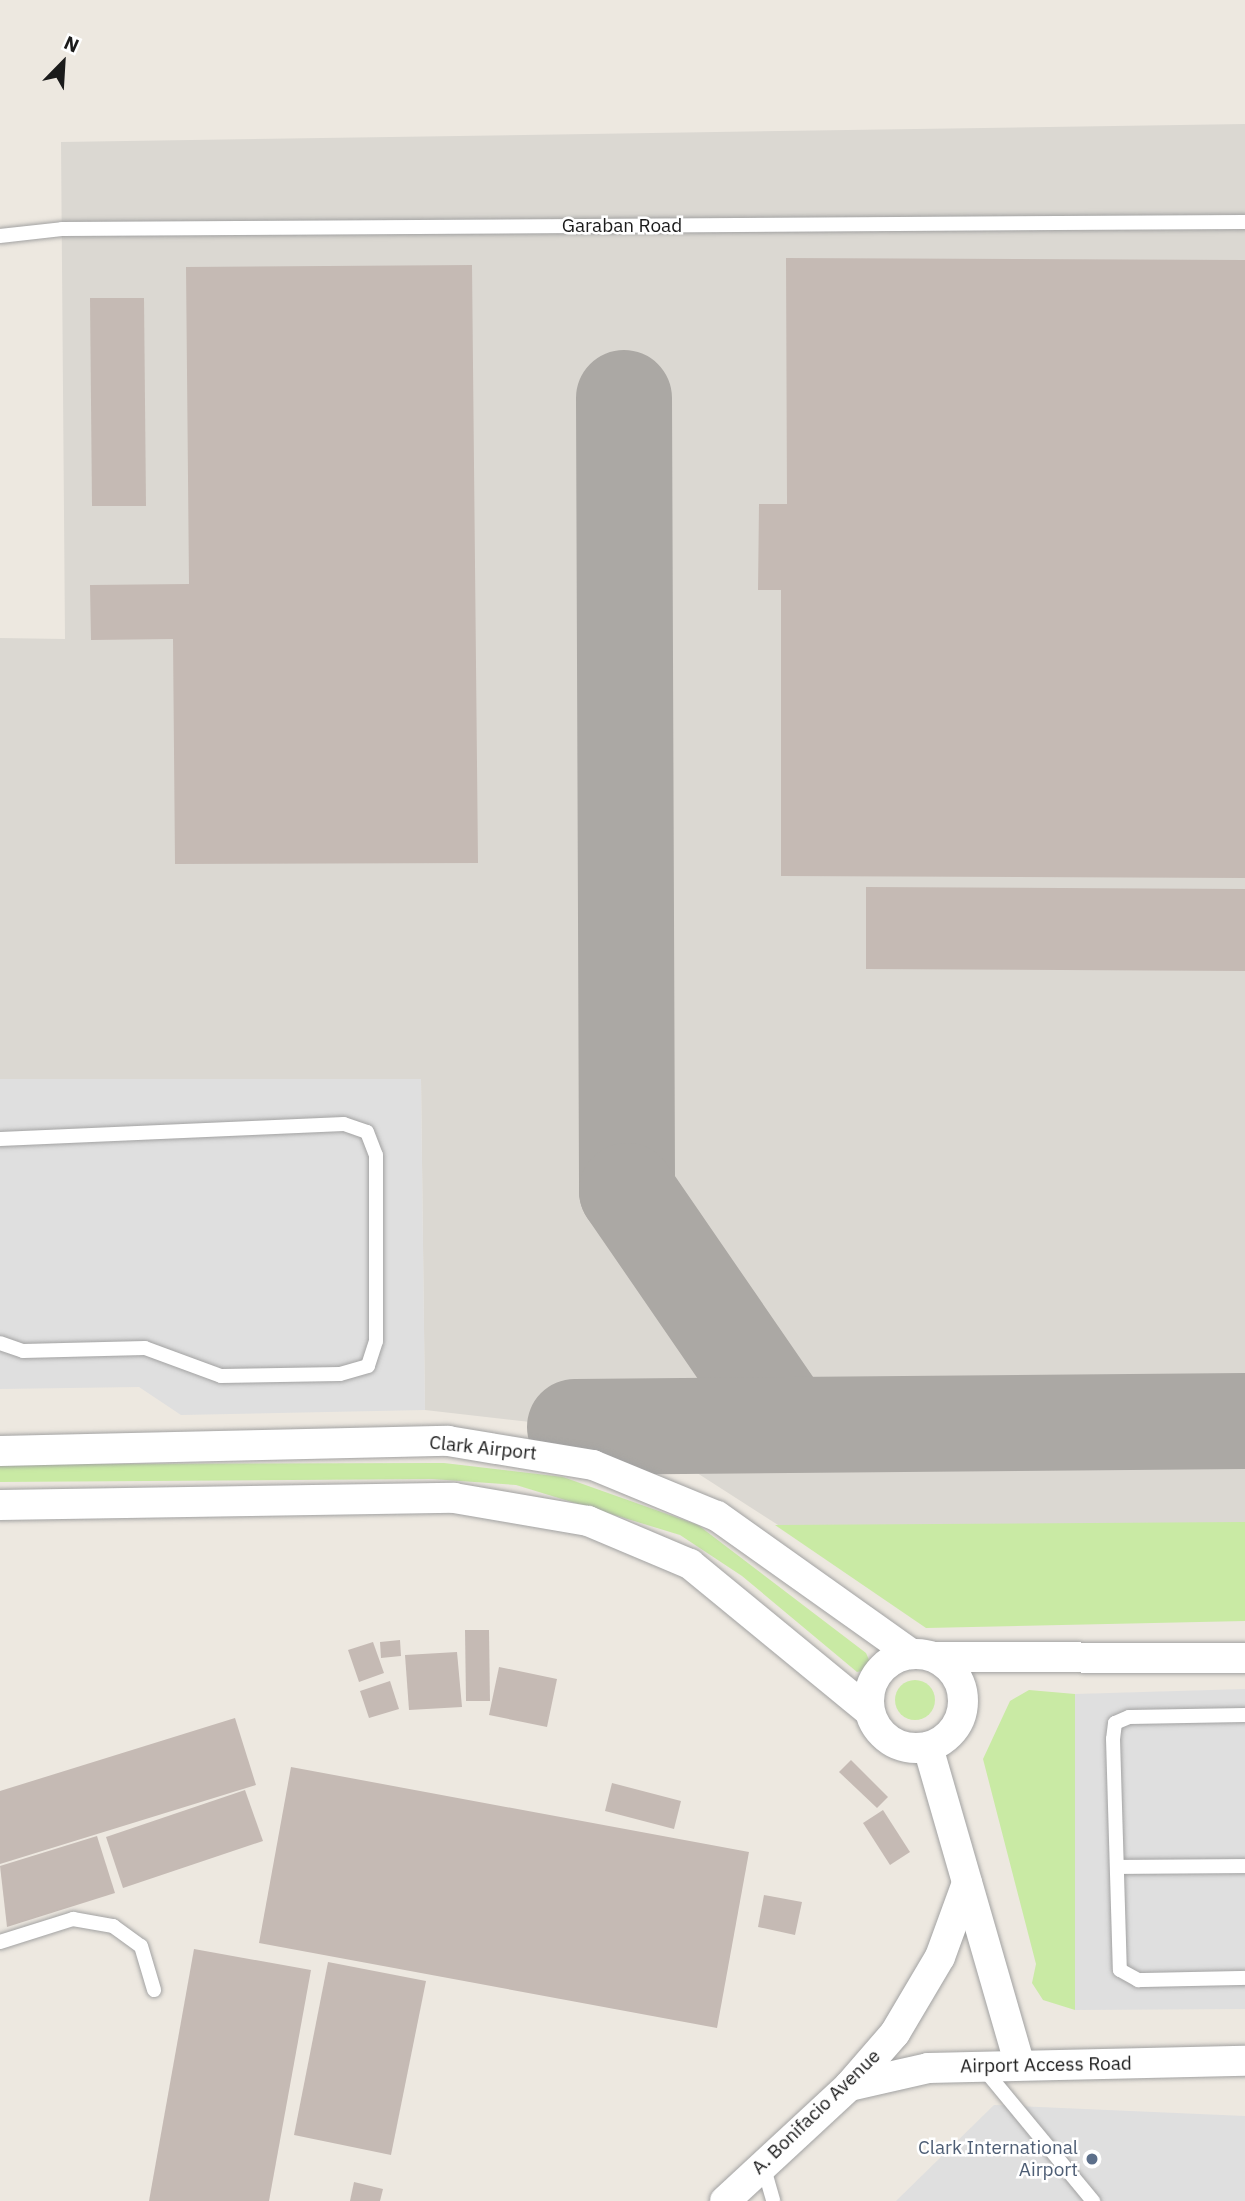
<!DOCTYPE html>
<html>
<head>
<meta charset="utf-8">
<style>
  body { margin:0 }
  #map { position:relative; width:1245px; height:2201px; overflow:hidden; background:#ede8e0; font-family:"IBM Plex Sans",sans-serif }
  div>[style] { position:absolute }
  .airport>* { inset:0; background:#dbd8d2 }
  .grass>* { inset:0; background:#c9eaa4 }
  .round { border-radius:50% }
  .parking>* { inset:0; background:#dfdfdf }
  .taxiway>* { height:96px; margin:-48px; padding:0 48px; transform-origin:48px; border-radius:48px; background:#aba8a4 }
  .building>* { inset:0; background:#c5bab4 }
  .roads { filter:drop-shadow(0 0 2px #a2a2a2) drop-shadow(0 0 2px #a2a2a2) }
  .service>* { height:14px; margin:-7px; padding:0 7px; transform-origin:7px; border-radius:7px; background:#fff }
  .minor>* { height:30px; margin:-15px; padding:0 15px; transform-origin:15px; border-radius:15px; background:#fff }
  .minor>.ring { margin:-15px; padding:0; box-sizing:content-box; background:none; border:30px solid #fff; border-radius:50% }
  .dots>* { width:19px; height:19px; translate:-50% -50%; box-sizing:border-box; border:4px solid #fff; border-radius:50% }
  span { translate:-50% -50%; white-space:nowrap; text-align:center; line-height:1.15; -webkit-text-stroke:5px #fff; paint-order:stroke }
  .street-label { font-size:19px; color:#1b1b1b }
  .service-label { font-size:19px; color:#4e5e75 }
  .right { translate:-100% -50%; text-align:right }
  .north { position:absolute; left:28px; top:28px; width:70px; height:70px; -webkit-text-stroke:5px #fff; paint-order:stroke; rotate:24deg; font-size:19px; font-weight:700; line-height:28px; text-align:center; color:#1b1b1b }
  .north::after { content:''; display:block; margin:auto; width:24px; height:32px; background:#1b1b1b; clip-path:polygon(50% 0,100% 100%,50% 72%,0 100%) }
</style>
</head>
<body>
<div id="map">
  <div class="airport">
    <i style="clip-path:polygon(1245px 124px,1245px 1584px,870px 1584px,680px 1462px,575px 1427px,425px 1410px,421px 1079px,0 1079px,0 638px,65px 639px,61px 142px)"></i>
  </div>
  <div class="grass">
    <i style="clip-path:polygon(444px 1463px,563px 1477px,698px 1525px,866px 1653px,873px 1669px,857px 1672px,742px 1576px,680px 1535px,516px 1485px,432px 1479px,0 1482px,0 1464px)"></i>
    <i style="clip-path:polygon(1245px 1522px,1245px 1621px,926px 1628px,775px 1525px)"></i>
    <i class="round" style="left:895px;top:1680px;width:40px;height:40px"></i>
    <i style="clip-path:polygon(1029px 1690px,1075px 1694px,1075px 2010px,1043px 2000px,1032px 1983px,1036px 1964px,983px 1759px,1010px 1701px)"></i>
  </div>
  <div class="parking">
    <i style="clip-path:polygon(0 1079px,421px 1079px,425px 1410px,181px 1415px,139px 1387px,0 1389px)"></i>
    <i style="clip-path:polygon(1245px 1689px,1245px 2009px,1075px 2010px,1075px 1694px)"></i>
    <i style="clip-path:polygon(994px 2105px,1245px 2116px,1245px 2201px,896px 2201px)"></i>
  </div>
  <div class="taxiway">
    <i style="left:624px;top:398px;width:793px;rotate:89.78deg"></i>
    <i style="left:627px;top:1191px;width:280px;rotate:55.5deg"></i>
    <i style="left:575px;top:1427px;width:670px;rotate:-0.51deg"></i>
  </div>
  <div class="building">
    <i style="clip-path:polygon(786px 258px,1245px 260px,1245px 878px,781px 876px,781px 590px,758px 590px,759px 504px,787px 504px)"></i>
    <i style="clip-path:polygon(472px 265px,478px 863px,175px 864px,173px 639px,91px 640px,90px 585px,189px 584px,186px 267px)"></i>
    <i style="clip-path:polygon(90px 298px,144px 298px,146px 506px,92px 506px)"></i>
    <i style="clip-path:polygon(866px 887px,1245px 889px,1245px 971px,866px 969px)"></i>
    <i style="clip-path:polygon(465px 1630px,489px 1630px,490px 1701px,466px 1701px)"></i>
    <i style="clip-path:polygon(400px 1640px,401px 1656px,381px 1658px,380px 1642px)"></i>
    <i style="clip-path:polygon(373px 1642px,384px 1673px,359px 1682px,348px 1650px)"></i>
    <i style="clip-path:polygon(457px 1652px,462px 1707px,409px 1710px,405px 1655px)"></i>
    <i style="clip-path:polygon(499px 1667px,557px 1679px,547px 1727px,489px 1715px)"></i>
    <i style="clip-path:polygon(390px 1681px,399px 1709px,369px 1718px,360px 1691px)"></i>
    <i style="clip-path:polygon(235px 1718px,256px 1785px,0 1864px,0 1791px)"></i>
    <i style="clip-path:polygon(851px 1760px,888px 1797px,877px 1808px,839px 1772px)"></i>
    <i style="clip-path:polygon(291px 1767px,749px 1852px,717px 2028px,259px 1943px)"></i>
    <i style="clip-path:polygon(612px 1783px,681px 1801px,674px 1829px,605px 1811px)"></i>
    <i style="clip-path:polygon(245px 1790px,263px 1841px,123px 1888px,106px 1837px)"></i>
    <i style="clip-path:polygon(883px 1810px,910px 1852px,890px 1865px,863px 1823px)"></i>
    <i style="clip-path:polygon(97px 1836px,115px 1893px,7px 1927px,0 1866px)"></i>
    <i style="clip-path:polygon(764px 1895px,802px 1902px,795px 1935px,758px 1927px)"></i>
    <i style="clip-path:polygon(194px 1949px,311px 1970px,269px 2201px,149px 2201px)"></i>
    <i style="clip-path:polygon(328px 1962px,426px 1981px,391px 2155px,294px 2135px)"></i>
    <i style="clip-path:polygon(354px 2182px,383px 2189px,380px 2201px,350px 2201px)"></i>
  </div>
  <div class="roads">
    <div class="service">
      <i style="left:0;top:236px;width:62px;rotate:-6.4deg"></i>
      <i style="left:62px;top:229px;width:1183px;rotate:-0.34deg"></i>
      <i style="left:0;top:1139px;width:344px;rotate:-2.5deg"></i>
      <i style="left:344px;top:1124px;width:24px;rotate:19deg"></i>
      <i style="left:367px;top:1132px;width:25px;rotate:69deg"></i>
      <i style="left:376px;top:1155px;width:186px;rotate:90deg"></i>
      <i style="left:376px;top:1341px;width:26px;rotate:108deg"></i>
      <i style="left:368px;top:1366px;width:29px;rotate:164deg"></i>
      <i style="left:340px;top:1374px;width:119px;rotate:179deg"></i>
      <i style="left:221px;top:1376px;width:81px;rotate:-159.8deg"></i>
      <i style="left:145px;top:1348px;width:122px;rotate:178.6deg"></i>
      <i style="left:23px;top:1351px;width:24px;rotate:-161deg"></i>
      <i style="left:1245px;top:1715px;width:116px;rotate:179deg"></i>
      <i style="left:1129px;top:1717px;width:15px;rotate:157deg"></i>
      <i style="left:1115px;top:1723px;width:16px;rotate:97deg"></i>
      <i style="left:1113px;top:1739px;width:231px;rotate:88.3deg"></i>
      <i style="left:1120px;top:1970px;width:21px;rotate:29deg"></i>
      <i style="left:1138px;top:1980px;width:107px;rotate:-1.1deg"></i>
      <i style="left:1117px;top:1867px;width:128px;rotate:-0.4deg"></i>
      <i style="left:0;top:1942px;width:77px;rotate:-17.5deg"></i>
      <i style="left:73px;top:1919px;width:41px;rotate:9.9deg"></i>
      <i style="left:113px;top:1926px;width:34px;rotate:36deg"></i>
      <i style="left:141px;top:1946px;width:46px;rotate:73.5deg"></i>
      <i style="left:983px;top:2068px;width:173px;rotate:50.4deg"></i>
      <i style="left:763px;top:2165px;width:37px;rotate:74deg"></i>
    </div>
    <div class="minor">
      <i style="left:0;top:1451px;width:448px;rotate:-1.3deg"></i>
      <i style="left:448px;top:1441px;width:147px;rotate:9.4deg"></i>
      <i style="left:593px;top:1465px;width:134px;rotate:22.4deg"></i>
      <i style="left:717px;top:1516px;width:238px;rotate:35.4deg"></i>
      <i style="left:0;top:1505px;width:454px;rotate:-0.9deg"></i>
      <i style="left:454px;top:1498px;width:136px;rotate:9.7deg"></i>
      <i style="left:588px;top:1521px;width:111px;rotate:22.9deg"></i>
      <i style="left:690px;top:1564px;width:232px;rotate:39.4deg"></i>
      <i class="ring" style="left:869px;top:1654px;width:64px;height:64px"></i>
      <i style="left:935px;top:1657px;width:310px;rotate:0.2deg"></i>
      <i style="left:928px;top:1747px;width:331px;rotate:73.9deg"></i>
      <i style="left:849px;top:2086px;width:81px;rotate:-12.8deg"></i>
      <i style="left:928px;top:2068px;width:317px;rotate:-1.3deg"></i>
      <i style="left:725px;top:2201px;width:169px;rotate:-42.8deg"></i>
      <i style="left:849px;top:2086px;width:70px;rotate:-49deg"></i>
      <i style="left:895px;top:2033px;width:88px;rotate:-59.4deg"></i>
      <i style="left:940px;top:1957px;width:79px;rotate:-70deg"></i>
    </div>
  </div>
  <div class="dots">
    <i style="left:1092px;top:2159px;background:#5c6f8a"></i>
  </div>
  <div class="street-label">
    <span style="left:622px;top:226px">Garaban Road</span>
    <span style="left:483px;top:1448px;rotate:6deg">Clark Airport</span>
    <span style="left:1046px;top:2065px;rotate:-1deg">Airport Access Road</span>
    <span style="left:816px;top:2112px;rotate:-44deg">A. Bonifacio Avenue</span>
  </div>
  <div class="service-label">
    <span class="right" style="left:1078px;top:2159px">Clark International<br>Airport</span>
  </div>
  <div class="north">N</div>
</div>
</body>
</html>
